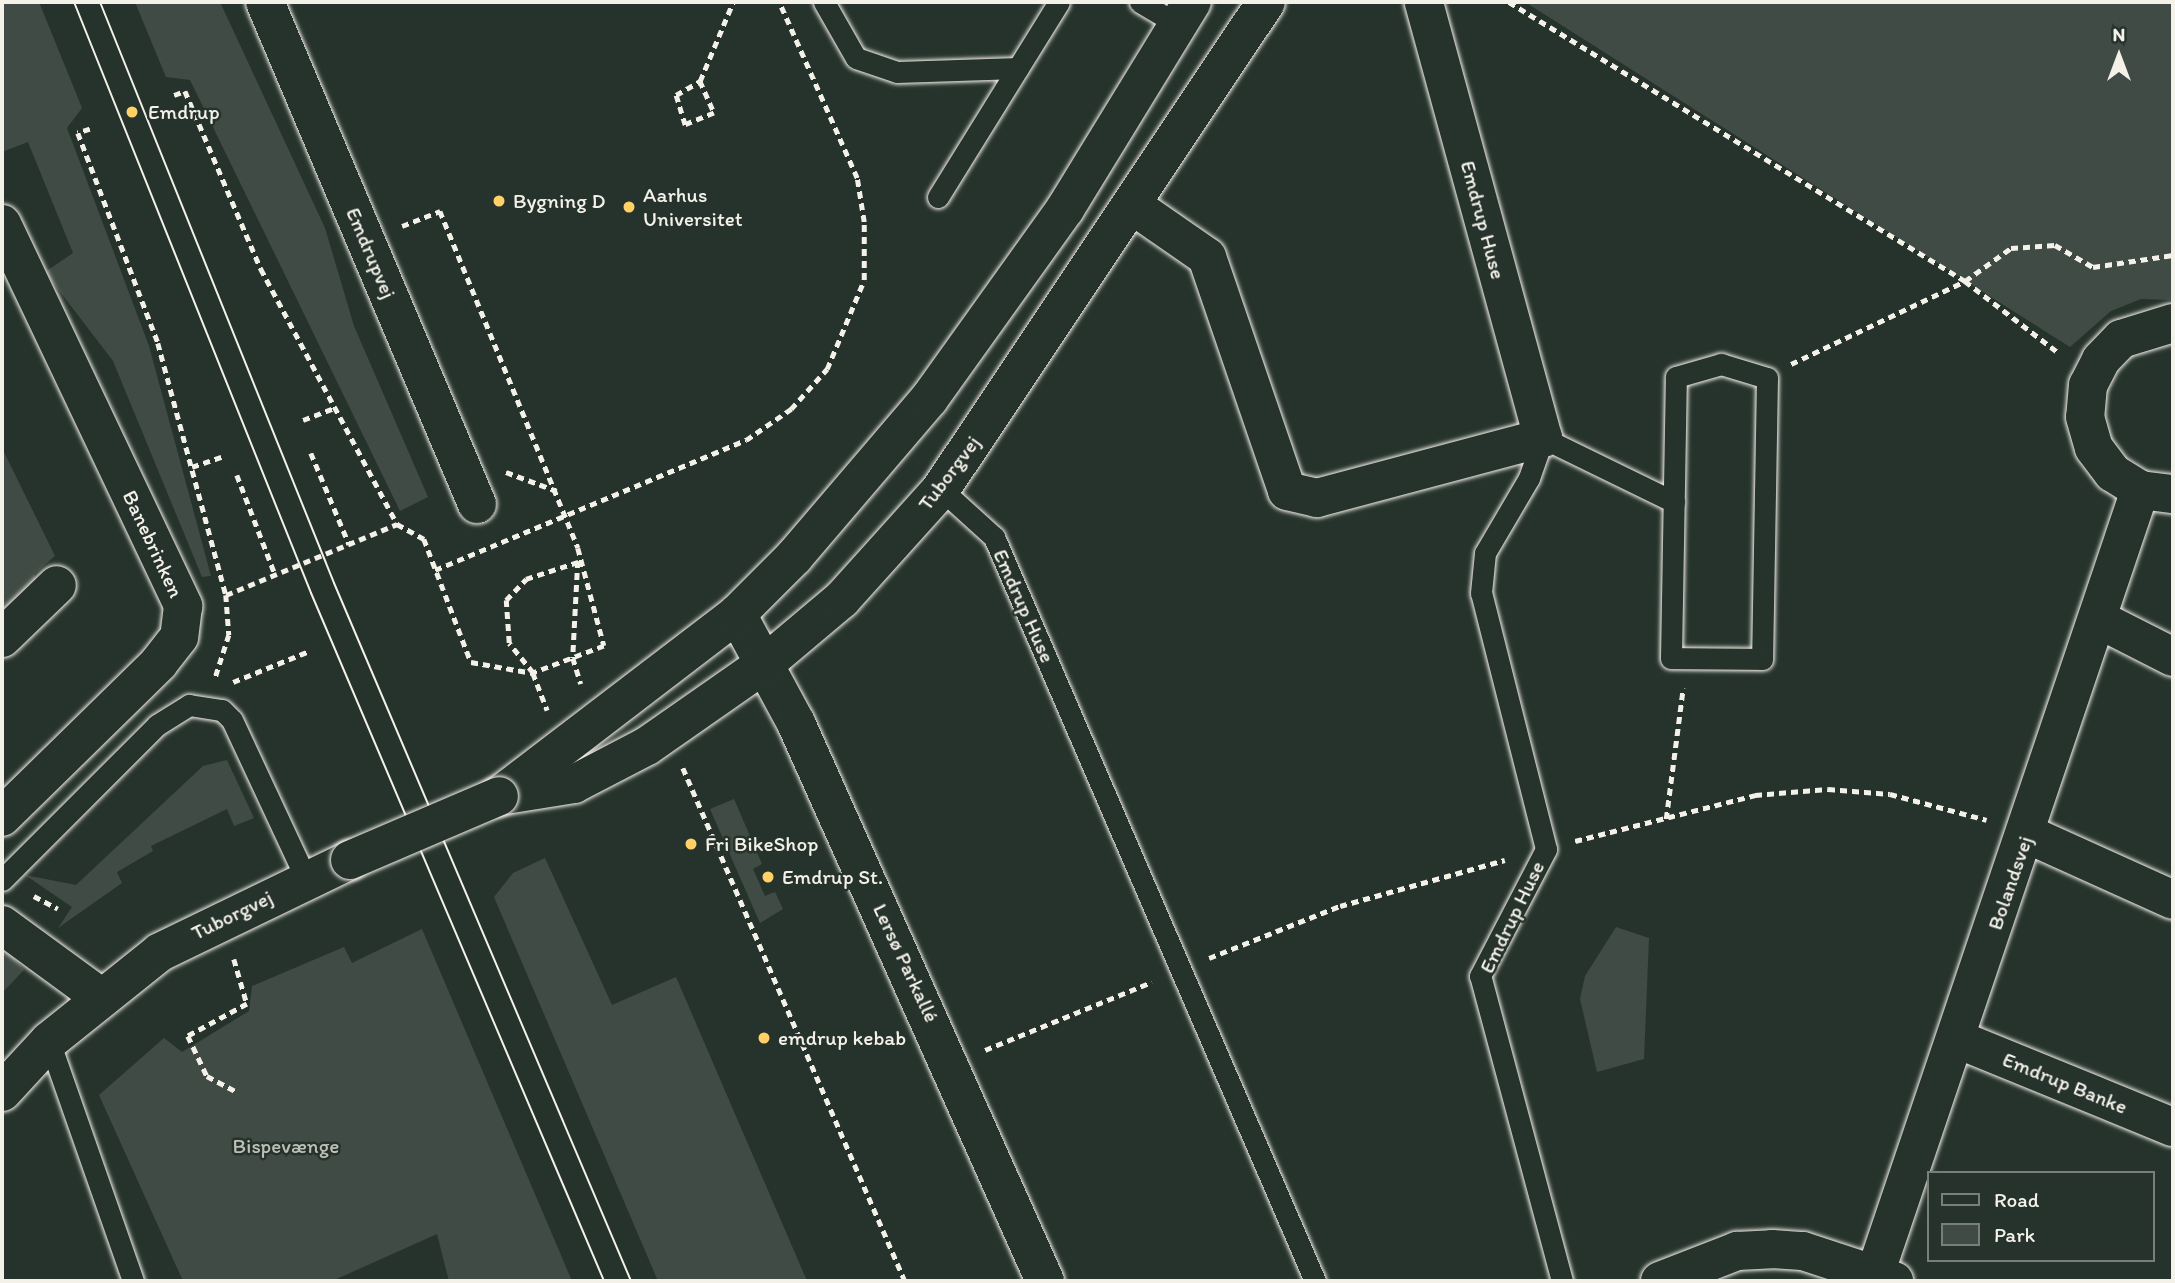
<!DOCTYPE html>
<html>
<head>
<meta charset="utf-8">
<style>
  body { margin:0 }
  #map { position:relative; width:2175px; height:1283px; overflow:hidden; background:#26332d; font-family:Itim,sans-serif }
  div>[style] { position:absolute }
  .green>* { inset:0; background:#414b45 }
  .path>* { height:4.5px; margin-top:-2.25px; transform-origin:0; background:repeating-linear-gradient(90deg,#f4f1e8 0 7px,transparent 0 12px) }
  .roads { filter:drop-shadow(0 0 2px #f4f1e8) drop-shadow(0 0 2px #f4f1e8) }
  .lane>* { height:21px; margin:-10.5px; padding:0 10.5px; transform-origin:10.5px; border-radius:10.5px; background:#26332d }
  .street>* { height:38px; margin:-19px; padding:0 19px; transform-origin:19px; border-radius:19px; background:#26332d }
  .secondary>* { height:38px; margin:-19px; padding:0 19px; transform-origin:19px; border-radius:19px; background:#26332d }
  .primary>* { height:38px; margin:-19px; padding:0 19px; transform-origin:19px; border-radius:19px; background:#26332d }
  .tram>* { height:2px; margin:-1px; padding:0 1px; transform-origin:1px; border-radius:1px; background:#f4f1e8 }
  .path-bridge>* { height:4.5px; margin-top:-2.25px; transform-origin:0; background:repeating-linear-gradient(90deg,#f4f1e8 0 7px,transparent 0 12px) }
  .bridges { filter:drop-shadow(0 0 2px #f4f1e8) drop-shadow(0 0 2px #f4f1e8) }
  .primary-bridge>* { height:38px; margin:-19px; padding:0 19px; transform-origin:19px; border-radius:19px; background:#26332d }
  .dots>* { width:19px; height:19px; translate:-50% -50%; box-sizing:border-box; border:4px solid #26332d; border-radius:50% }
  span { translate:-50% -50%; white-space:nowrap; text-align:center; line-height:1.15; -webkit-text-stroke:5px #26332d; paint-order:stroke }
  .poi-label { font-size:21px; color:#f4f1e8 }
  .left { translate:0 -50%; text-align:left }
  .street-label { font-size:21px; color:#f4f1e8 }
  .park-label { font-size:21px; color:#bebfb7 }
  .frame { position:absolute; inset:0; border:4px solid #f4f1e8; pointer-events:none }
  .legend { position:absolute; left:1927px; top:1171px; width:228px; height:91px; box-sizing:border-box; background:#26332d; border:2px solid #787f78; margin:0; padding:9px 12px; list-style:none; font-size:21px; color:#f4f1e8 }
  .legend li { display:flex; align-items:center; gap:14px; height:35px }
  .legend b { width:35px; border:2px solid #787f78 }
  .north { position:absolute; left:2084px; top:21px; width:70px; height:70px; -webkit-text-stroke:5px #26332d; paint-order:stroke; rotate:0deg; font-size:19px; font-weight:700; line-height:28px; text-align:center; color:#f4f1e8 }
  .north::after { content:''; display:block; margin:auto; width:24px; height:32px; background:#f4f1e8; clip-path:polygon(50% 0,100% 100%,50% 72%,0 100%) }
</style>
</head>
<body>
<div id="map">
  <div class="green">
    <i style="clip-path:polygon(2px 2px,39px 2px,82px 108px,67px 128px,149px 346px,211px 576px,202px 577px,113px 361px,45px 272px,73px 253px,28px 142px,2px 152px)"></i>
    <i style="clip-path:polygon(135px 2px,220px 2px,325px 228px,354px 326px,428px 497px,400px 511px,190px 80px,166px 77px)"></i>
    <i style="clip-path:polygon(1525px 2px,2173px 2px,2173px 300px,2141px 299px,2111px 311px,2070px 347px)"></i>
    <i style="clip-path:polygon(2px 448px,55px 556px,34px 574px,39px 587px,2px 619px)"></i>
    <i style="clip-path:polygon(227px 760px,254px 818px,234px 826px,227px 809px,151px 846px,153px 851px,117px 872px,122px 883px,58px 928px,72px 907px,25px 875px,76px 885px,203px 766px)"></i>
    <i style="clip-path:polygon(734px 799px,762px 864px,753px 869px,765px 896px,775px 892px,783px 909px,760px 923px,710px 809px)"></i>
    <i style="clip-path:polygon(545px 858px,612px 1005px,676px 977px,807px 1281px,658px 1281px,494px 897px,513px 873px)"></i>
    <i style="clip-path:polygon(1616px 927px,1649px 938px,1644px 1059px,1597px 1072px,1580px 999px,1585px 976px)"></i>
    <i style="clip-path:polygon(422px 929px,572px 1281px,449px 1281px,437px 1234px,332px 1281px,183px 1281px,99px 1095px,164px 1038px,182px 1052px,249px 1011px,252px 986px,344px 947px,352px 963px)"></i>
    <i style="clip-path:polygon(2px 945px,24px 970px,2px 993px)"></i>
  </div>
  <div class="path">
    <i style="left:1509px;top:2px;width:535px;rotate:31.46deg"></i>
    <i style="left:1965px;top:281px;width:118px;rotate:37.5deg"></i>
    <i style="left:700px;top:81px;width:35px;rotate:66deg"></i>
    <i style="left:714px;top:113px;width:31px;rotate:158deg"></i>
    <i style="left:685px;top:125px;width:31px;rotate:-107deg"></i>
    <i style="left:676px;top:95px;width:28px;rotate:-30deg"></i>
    <i style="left:700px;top:81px;width:86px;rotate:-67.3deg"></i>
    <i style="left:174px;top:95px;width:12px;rotate:-20deg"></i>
    <i style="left:185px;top:91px;width:194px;rotate:66.9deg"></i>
    <i style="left:261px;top:269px;width:289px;rotate:61.9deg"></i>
    <i style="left:397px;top:524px;width:31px;rotate:29deg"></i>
    <i style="left:424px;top:539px;width:132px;rotate:69.1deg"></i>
    <i style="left:471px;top:662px;width:63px;rotate:10.1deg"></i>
    <i style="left:533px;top:673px;width:40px;rotate:69deg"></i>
    <i style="left:90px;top:129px;width:13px;rotate:162deg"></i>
    <i style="left:78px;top:133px;width:225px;rotate:69.1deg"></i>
    <i style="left:158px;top:343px;width:261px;rotate:74.9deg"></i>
    <i style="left:226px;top:595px;width:40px;rotate:85.7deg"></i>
    <i style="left:229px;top:635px;width:46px;rotate:107.7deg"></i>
    <i style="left:402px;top:226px;width:41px;rotate:-21.5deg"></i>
    <i style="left:440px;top:211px;width:364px;rotate:67.7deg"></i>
    <i style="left:578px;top:548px;width:101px;rotate:75.1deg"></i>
    <i style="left:604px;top:646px;width:76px;rotate:159.2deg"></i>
    <i style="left:533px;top:673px;width:38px;rotate:-129deg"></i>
    <i style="left:509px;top:643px;width:43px;rotate:-94deg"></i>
    <i style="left:506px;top:600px;width:29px;rotate:-46deg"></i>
    <i style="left:526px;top:579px;width:55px;rotate:-18.1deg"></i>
    <i style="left:1791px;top:364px;width:193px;rotate:-25.5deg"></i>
    <i style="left:1965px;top:281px;width:57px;rotate:-35.7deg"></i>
    <i style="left:2011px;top:248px;width:44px;rotate:-3.9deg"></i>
    <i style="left:2055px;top:245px;width:44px;rotate:30.1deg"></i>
    <i style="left:2093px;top:267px;width:81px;rotate:-8.5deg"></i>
    <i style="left:303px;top:420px;width:33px;rotate:-21deg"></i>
    <i style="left:311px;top:453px;width:99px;rotate:67.3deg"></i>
    <i style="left:192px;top:467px;width:31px;rotate:-19deg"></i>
    <i style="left:506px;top:472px;width:54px;rotate:20.4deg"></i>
    <i style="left:237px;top:475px;width:106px;rotate:69deg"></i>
    <i style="left:578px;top:561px;width:97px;rotate:93deg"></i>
    <i style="left:573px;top:658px;width:27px;rotate:73deg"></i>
    <i style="left:435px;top:570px;width:337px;rotate:-22.7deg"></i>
    <i style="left:746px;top:440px;width:55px;rotate:-34.6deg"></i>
    <i style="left:791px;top:409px;width:54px;rotate:-48deg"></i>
    <i style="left:827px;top:369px;width:96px;rotate:-67.4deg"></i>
    <i style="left:864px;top:280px;width:58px;rotate:-90deg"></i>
    <i style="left:864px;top:222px;width:45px;rotate:-99deg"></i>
    <i style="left:857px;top:178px;width:193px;rotate:-113.9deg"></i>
    <i style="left:233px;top:682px;width:80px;rotate:-22.1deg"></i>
    <i style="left:683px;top:768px;width:559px;rotate:66.6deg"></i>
    <i style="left:1666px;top:819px;width:132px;rotate:-82.6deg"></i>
    <i style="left:1575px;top:841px;width:186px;rotate:-14.3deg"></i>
    <i style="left:1755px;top:795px;width:73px;rotate:-4.7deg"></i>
    <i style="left:1828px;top:789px;width:62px;rotate:4.6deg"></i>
    <i style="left:1890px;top:794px;width:100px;rotate:15deg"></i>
    <i style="left:34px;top:896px;width:27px;rotate:28deg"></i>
    <i style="left:1209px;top:958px;width:141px;rotate:-21.7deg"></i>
    <i style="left:1340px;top:906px;width:171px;rotate:-15.6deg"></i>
    <i style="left:234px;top:959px;width:47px;rotate:73.9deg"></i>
    <i style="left:247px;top:1004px;width:67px;rotate:151.5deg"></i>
    <i style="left:188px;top:1036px;width:44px;rotate:64.6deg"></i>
    <i style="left:207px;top:1076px;width:32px;rotate:28deg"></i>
    <i style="left:985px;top:1050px;width:180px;rotate:-22.2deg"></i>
  </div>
  <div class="roads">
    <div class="lane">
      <i style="left:824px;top:2px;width:64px;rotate:60.3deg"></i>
      <i style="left:856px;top:58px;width:43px;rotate:18.9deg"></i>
      <i style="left:897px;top:72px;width:121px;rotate:-1.9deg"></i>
      <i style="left:1140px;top:2px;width:43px;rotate:30.7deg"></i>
      <i style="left:938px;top:197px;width:229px;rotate:-58.2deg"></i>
      <i style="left:1721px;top:364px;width:48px;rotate:16.9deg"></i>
      <i style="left:1767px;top:378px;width:281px;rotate:91deg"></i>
      <i style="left:1762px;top:659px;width:91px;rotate:-179.4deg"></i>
      <i style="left:1671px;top:658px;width:281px;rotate:-89deg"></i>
      <i style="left:1676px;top:377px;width:47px;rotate:-16.1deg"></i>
      <i style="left:941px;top:489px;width:72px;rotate:42.2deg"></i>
      <i style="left:994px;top:537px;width:810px;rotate:66.66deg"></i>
      <i style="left:2px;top:880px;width:219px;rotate:-45deg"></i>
      <i style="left:157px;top:725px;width:38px;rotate:-32deg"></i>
      <i style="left:189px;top:705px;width:33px;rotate:9deg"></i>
      <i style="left:222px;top:710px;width:14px;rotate:45deg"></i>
      <i style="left:232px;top:720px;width:175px;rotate:65deg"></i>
      <i style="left:49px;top:1041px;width:254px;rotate:70.7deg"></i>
      <i style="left:1562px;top:1281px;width:316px;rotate:-105deg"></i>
      <i style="left:1480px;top:976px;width:143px;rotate:-62.5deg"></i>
      <i style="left:1546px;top:849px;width:264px;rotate:-104.2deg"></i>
      <i style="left:1481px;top:593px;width:40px;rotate:-84.3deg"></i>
      <i style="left:1485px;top:553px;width:87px;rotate:-59.6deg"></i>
      <i style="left:1529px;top:478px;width:42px;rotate:-70.7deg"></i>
      <i style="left:1543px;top:438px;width:146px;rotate:26deg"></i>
    </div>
    <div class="street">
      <i style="left:265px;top:2px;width:545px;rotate:67.11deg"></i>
      <i style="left:1132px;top:205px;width:91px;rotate:34.7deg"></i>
      <i style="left:1207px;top:257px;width:247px;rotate:71.1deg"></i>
      <i style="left:1287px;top:491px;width:31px;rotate:13deg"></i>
      <i style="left:1317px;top:498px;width:234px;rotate:-14.9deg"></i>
      <i style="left:1543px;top:438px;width:452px;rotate:-105.3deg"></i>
      <i style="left:2px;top:224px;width:423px;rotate:64.6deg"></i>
      <i style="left:183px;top:606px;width:31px;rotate:97deg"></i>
      <i style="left:179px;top:637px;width:33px;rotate:128deg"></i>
      <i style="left:159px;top:663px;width:220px;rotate:135.6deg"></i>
      <i style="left:2173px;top:323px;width:54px;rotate:162.9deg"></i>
      <i style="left:2121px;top:339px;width:29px;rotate:134deg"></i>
      <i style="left:2101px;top:360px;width:28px;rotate:117deg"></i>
      <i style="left:2088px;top:385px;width:32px;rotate:95deg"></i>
      <i style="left:2085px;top:417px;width:32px;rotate:74deg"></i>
      <i style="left:2094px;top:448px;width:31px;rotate:53deg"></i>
      <i style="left:2113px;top:473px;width:32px;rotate:32deg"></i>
      <i style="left:2140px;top:490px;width:33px;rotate:7deg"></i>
      <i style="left:2100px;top:620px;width:82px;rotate:26.9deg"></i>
      <i style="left:2px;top:638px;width:76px;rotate:-43.9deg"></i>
      <i style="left:2027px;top:834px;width:160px;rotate:24.3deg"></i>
      <i style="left:2px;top:925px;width:120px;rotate:36.2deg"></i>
      <i style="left:1957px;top:1039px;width:233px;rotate:22.2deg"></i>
      <i style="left:1875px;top:1274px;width:828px;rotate:-71.32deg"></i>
      <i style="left:1660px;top:1281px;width:83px;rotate:-21.3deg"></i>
      <i style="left:1737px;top:1251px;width:35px;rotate:-3deg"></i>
      <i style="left:1772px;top:1249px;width:31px;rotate:4deg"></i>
      <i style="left:1803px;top:1251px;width:96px;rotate:18.2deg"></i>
    </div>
    <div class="secondary">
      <i style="left:737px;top:614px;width:124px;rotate:61.6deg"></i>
      <i style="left:796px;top:723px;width:611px;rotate:65.95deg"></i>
    </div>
    <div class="primary">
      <i style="left:499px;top:796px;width:76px;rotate:-9.1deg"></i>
      <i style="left:574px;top:784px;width:82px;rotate:-27.5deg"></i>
      <i style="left:647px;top:746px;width:145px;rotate:-34.9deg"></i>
      <i style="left:766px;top:663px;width:99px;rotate:-40.1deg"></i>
      <i style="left:842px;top:599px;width:148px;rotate:-48deg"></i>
      <i style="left:941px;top:489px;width:585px;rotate:-56.28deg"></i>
      <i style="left:499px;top:796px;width:300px;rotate:-37.4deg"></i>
      <i style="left:737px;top:614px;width:81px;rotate:-45deg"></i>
      <i style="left:794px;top:557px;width:208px;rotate:-49.5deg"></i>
      <i style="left:929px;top:399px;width:234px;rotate:-54.4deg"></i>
      <i style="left:1065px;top:209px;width:243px;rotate:-58.5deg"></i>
      <i style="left:2px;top:1092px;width:69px;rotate:-47.3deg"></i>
      <i style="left:49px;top:1041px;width:142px;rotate:-38.7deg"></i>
      <i style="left:160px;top:952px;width:211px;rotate:-25.8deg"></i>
    </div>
  </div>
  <div class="tram">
    <i style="left:74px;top:2px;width:637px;rotate:68.15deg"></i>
    <i style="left:311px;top:593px;width:748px;rotate:66.93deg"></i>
    <i style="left:100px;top:2px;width:626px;rotate:68.06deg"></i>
    <i style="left:334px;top:583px;width:759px;rotate:66.95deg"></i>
  </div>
  <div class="path-bridge">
    <i style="left:226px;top:595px;width:185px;rotate:-22.5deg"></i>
  </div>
  <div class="bridges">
    <div class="primary-bridge">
      <i style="left:350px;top:860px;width:162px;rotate:-23.2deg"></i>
    </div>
  </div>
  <div class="dots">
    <i style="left:132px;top:112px;background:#ffd166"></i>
    <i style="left:499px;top:201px;background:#ffd166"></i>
    <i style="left:629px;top:207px;background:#ffd166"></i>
    <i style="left:691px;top:844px;background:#ffd166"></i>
    <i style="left:768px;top:877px;background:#ffd166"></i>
    <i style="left:764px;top:1038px;background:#ffd166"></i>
  </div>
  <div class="poi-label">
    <span class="left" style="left:148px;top:112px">Emdrup</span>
    <span class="left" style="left:643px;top:207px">Aarhus<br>Universitet</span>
    <span class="left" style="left:513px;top:201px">Bygning D</span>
    <span class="left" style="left:705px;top:844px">Fri BikeShop</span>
    <span class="left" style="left:782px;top:877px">Emdrup St.</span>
    <span class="left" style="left:778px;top:1038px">emdrup kebab</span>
  </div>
  <div class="street-label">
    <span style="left:1483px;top:220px;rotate:75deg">Emdrup Huse</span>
    <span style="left:371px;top:253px;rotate:67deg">Emdrupvej</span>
    <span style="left:949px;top:473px;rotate:-53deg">Tuborgvej</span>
    <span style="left:153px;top:544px;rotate:65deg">Banebrinken</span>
    <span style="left:1024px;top:606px;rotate:66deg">Emdrup Huse</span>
    <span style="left:2010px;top:883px;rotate:-71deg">Bolandsvej</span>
    <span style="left:232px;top:915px;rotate:-26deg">Tuborgvej</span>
    <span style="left:1512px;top:917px;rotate:-64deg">Emdrup Huse</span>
    <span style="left:906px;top:963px;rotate:65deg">Lersø Parkallé</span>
    <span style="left:2065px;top:1083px;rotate:22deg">Emdrup Banke</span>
  </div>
  <div class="park-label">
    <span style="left:286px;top:1146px">Bispevænge</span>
  </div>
  <div class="frame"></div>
  <ul class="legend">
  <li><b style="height:9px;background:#26332d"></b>Road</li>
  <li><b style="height:19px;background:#414b45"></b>Park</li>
  </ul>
  <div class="north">N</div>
</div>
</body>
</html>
